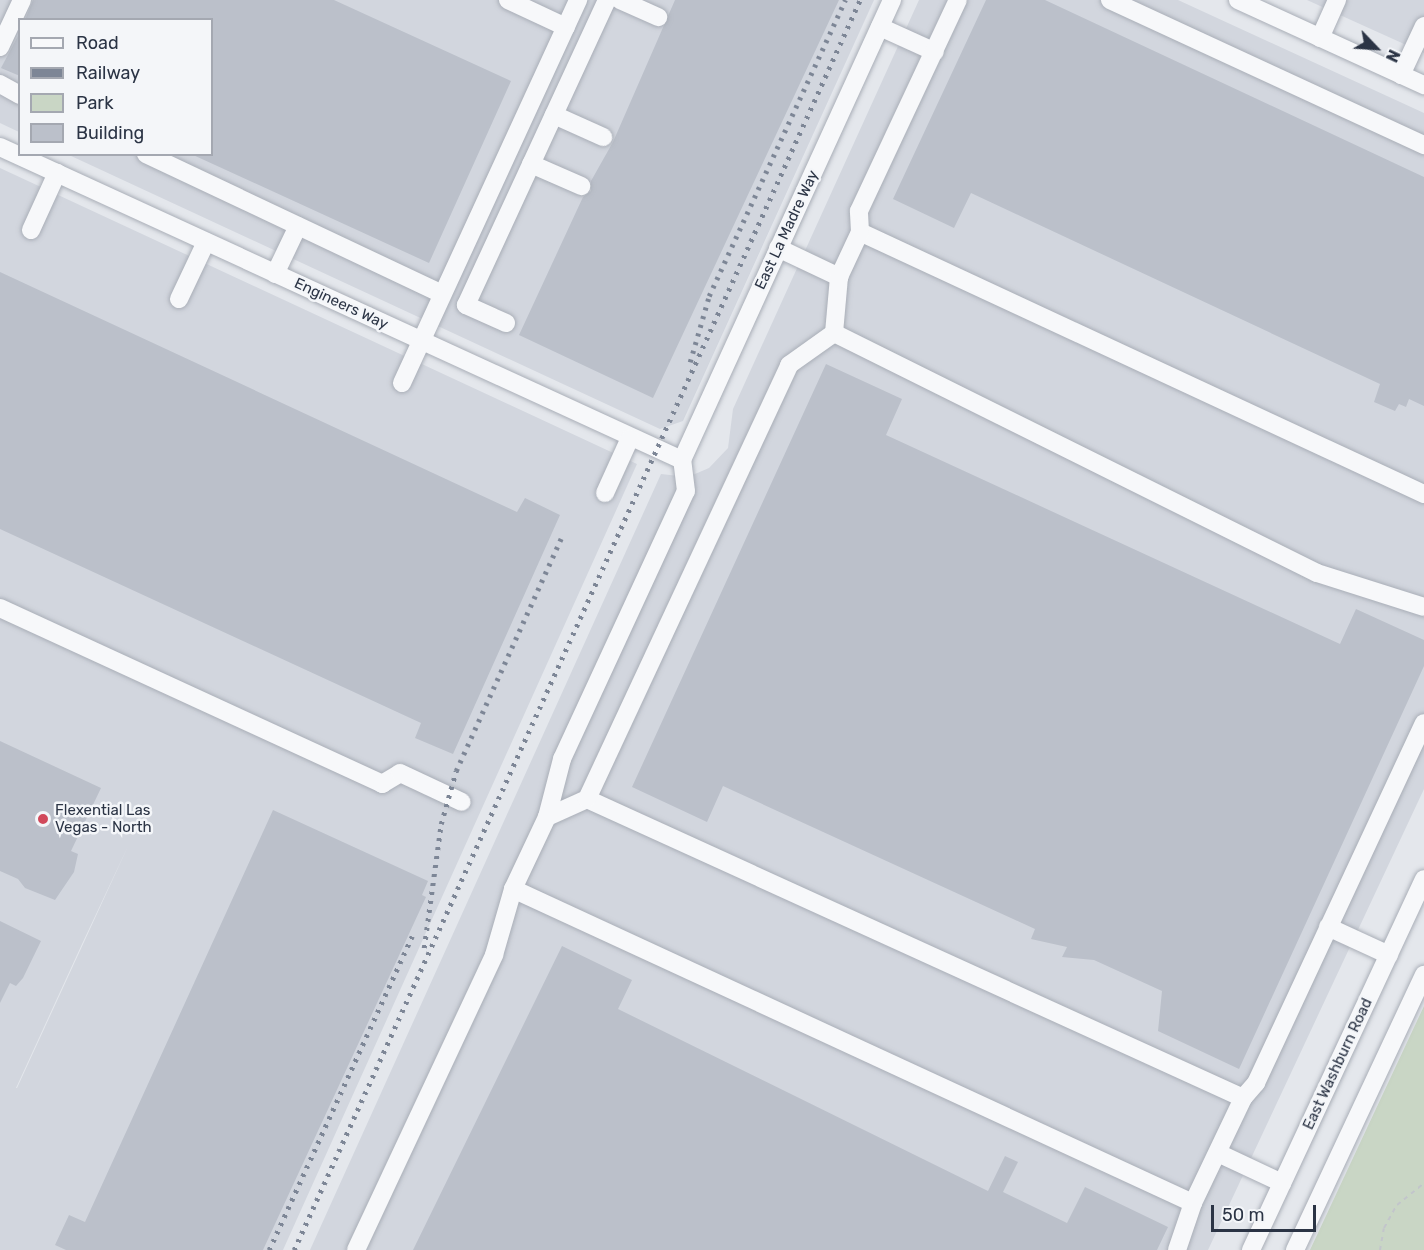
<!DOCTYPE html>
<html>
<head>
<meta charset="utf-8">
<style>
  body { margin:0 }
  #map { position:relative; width:1424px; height:1250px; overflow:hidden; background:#e4e7ec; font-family:Rubik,sans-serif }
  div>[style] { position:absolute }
  .built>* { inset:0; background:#d2d6de }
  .green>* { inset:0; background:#c9d6c5 }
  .building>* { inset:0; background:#bbc0ca }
  .path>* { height:2px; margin-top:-1px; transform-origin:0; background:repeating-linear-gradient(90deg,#c2c5cb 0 4.5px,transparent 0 9px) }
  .roads { filter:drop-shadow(0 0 2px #a9aeb7) drop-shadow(0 0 2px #a9aeb7) }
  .minor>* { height:18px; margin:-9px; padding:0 9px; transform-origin:9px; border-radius:9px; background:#f7f8fa }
  .rail>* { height:4.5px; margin-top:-2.25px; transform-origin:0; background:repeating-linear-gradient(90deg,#7d8696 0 3px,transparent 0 9px) }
  .dots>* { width:16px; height:16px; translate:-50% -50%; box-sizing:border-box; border:3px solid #f4f6f9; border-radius:50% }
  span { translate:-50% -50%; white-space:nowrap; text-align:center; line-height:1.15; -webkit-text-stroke:5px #f4f6f9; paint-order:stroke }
  .street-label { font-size:15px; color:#2b3445 }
  .poi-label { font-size:15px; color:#2b3445 }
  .left { translate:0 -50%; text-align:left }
  .legend { position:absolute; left:18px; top:18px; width:195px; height:138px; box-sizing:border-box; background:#f4f6f9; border:2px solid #a4a8b1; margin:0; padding:8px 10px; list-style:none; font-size:18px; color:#2b3445 }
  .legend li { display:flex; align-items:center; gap:12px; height:30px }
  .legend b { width:30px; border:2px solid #a4a8b1 }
  .north { position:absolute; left:1346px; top:18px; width:60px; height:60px; -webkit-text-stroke:4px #f4f6f9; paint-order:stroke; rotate:115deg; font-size:16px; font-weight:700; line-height:24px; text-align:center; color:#2b3445 }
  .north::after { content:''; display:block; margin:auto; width:21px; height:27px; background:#2b3445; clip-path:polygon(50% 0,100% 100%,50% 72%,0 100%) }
  .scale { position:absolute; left:1211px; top:1205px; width:105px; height:27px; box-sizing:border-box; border:3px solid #2b3445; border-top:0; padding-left:8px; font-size:18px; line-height:21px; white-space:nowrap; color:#2b3445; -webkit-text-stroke:4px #f4f6f9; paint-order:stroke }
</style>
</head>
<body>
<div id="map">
  <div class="built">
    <i style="clip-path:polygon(0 0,874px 0,683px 421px,660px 429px,69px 155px,212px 154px,212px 20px,20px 20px,19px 132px,0 123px)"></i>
    <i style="clip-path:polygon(919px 0,1178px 0,1424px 113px,1424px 789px,1208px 1250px,310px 1250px,661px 474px,688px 477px,709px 468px,728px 448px,733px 409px)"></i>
    <i style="clip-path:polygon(1307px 0,1424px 0,1424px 53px,1351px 20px)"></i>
    <i style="clip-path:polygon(evenodd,0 168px,637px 464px,283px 1250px,0 1250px,0 168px,129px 844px,17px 1088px,16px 1088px,82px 944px,129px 844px)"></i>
  </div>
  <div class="green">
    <i style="clip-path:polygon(1424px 1006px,1424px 1250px,1310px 1250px)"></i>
  </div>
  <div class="building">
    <i style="clip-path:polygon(33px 0,334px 0,511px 81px,429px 263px,191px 154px,212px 154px,212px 20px,25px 20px)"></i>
    <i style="clip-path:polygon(675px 0,839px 0,653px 398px,519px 335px,583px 197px,591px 191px,591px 181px,613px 142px)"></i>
    <i style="clip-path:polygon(986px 0,1045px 0,1424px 177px,1424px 406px,1409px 399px,1406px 407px,1399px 404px,1395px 411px,1374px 402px,1380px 384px,971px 193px,954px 228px,893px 199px)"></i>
    <i style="clip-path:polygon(20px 32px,20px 76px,1px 68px)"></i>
    <i style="clip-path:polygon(0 272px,517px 512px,525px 498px,560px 515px,453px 754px,415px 738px,421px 723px,0 529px)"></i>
    <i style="clip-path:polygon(826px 364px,902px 399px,886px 435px,1340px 644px,1356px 609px,1424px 640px,1424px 666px,1239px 1069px,1158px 1031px,1162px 991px,1094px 960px,1062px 957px,1067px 947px,1031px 939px,1035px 929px,723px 786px,707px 822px,632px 787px)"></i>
    <i style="clip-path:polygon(0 741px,101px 788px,71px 851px,78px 854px,74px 872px,55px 900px,25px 888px,18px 879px,0 871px)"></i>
    <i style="clip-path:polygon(273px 810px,428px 881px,422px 895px,426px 897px,263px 1250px,66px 1250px,55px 1245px,69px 1215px,85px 1222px)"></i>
    <i style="clip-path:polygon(0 921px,41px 941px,23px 978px,16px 986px,10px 983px,0 1003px)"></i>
    <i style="clip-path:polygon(562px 946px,632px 980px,618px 1009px,988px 1191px,1005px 1156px,1018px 1162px,1003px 1192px,1067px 1223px,1085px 1187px,1168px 1227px,1157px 1250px,413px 1250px)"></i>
  </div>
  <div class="path">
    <i style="left:1380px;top:1250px;width:22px;rotate:-80deg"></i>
    <i style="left:1384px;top:1228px;width:26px;rotate:-61deg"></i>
    <i style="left:1397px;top:1205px;width:35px;rotate:-39deg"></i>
  </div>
  <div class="roads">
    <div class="minor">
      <i style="left:508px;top:0;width:64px;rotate:25deg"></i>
      <i style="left:620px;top:0;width:42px;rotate:24.1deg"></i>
      <i style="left:1110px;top:0;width:346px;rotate:24.8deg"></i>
      <i style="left:1238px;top:0;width:205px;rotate:24.6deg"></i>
      <i style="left:880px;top:27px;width:60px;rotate:24.4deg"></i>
      <i style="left:1320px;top:38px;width:42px;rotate:-65.9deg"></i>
      <i style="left:0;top:47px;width:52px;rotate:-64.9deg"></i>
      <i style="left:1401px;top:75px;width:54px;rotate:-64.9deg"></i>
      <i style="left:0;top:84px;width:23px;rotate:29deg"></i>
      <i style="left:554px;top:115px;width:54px;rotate:24.2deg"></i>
      <i style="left:0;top:147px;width:750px;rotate:24.65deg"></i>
      <i style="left:146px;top:154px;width:327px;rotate:25.3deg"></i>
      <i style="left:531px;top:164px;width:55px;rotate:23.7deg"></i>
      <i style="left:31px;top:230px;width:63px;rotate:-65.5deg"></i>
      <i style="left:860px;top:232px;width:622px;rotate:24.92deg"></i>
      <i style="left:778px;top:248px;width:68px;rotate:25.4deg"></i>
      <i style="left:275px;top:274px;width:53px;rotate:-64.4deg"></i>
      <i style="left:179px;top:299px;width:63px;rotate:-64.7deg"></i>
      <i style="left:506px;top:323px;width:44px;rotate:-155.8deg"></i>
      <i style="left:466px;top:305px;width:336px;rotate:-65.2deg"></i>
      <i style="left:834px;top:333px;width:539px;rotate:26.42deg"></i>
      <i style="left:1317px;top:573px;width:112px;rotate:17.6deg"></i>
      <i style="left:402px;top:383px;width:422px;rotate:-65.3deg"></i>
      <i style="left:682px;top:460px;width:506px;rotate:-65.46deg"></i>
      <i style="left:605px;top:493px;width:60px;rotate:-65.6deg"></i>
      <i style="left:0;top:608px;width:421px;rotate:24.7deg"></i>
      <i style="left:382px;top:784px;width:21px;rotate:-31deg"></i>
      <i style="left:400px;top:773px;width:68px;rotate:25.1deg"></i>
      <i style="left:587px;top:799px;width:721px;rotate:24.5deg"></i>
      <i style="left:547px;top:817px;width:44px;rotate:-24.2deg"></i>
      <i style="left:587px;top:799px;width:479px;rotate:-65deg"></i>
      <i style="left:789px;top:365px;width:55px;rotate:-35.4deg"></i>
      <i style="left:834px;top:333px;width:56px;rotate:-84.9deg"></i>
      <i style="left:839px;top:277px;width:50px;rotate:-65deg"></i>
      <i style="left:860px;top:232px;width:21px;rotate:-93deg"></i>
      <i style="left:859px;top:211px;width:233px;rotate:-64.9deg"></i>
      <i style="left:513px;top:889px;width:749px;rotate:24.79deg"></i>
      <i style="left:1328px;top:927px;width:67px;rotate:24.7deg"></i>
      <i style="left:1218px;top:1153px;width:71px;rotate:25.1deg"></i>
      <i style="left:356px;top:1250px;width:326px;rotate:-64.9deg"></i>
      <i style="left:494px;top:955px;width:69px;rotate:-73.9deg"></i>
      <i style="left:513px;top:889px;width:80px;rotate:-64.7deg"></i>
      <i style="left:547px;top:817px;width:60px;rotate:-75.5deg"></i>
      <i style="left:562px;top:759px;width:295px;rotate:-65.2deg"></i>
      <i style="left:686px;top:491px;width:31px;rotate:-97deg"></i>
      <i style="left:1177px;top:1250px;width:50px;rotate:-71.2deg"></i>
      <i style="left:1193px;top:1203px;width:116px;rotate:-64.5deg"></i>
      <i style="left:1243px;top:1098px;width:20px;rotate:-49deg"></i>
      <i style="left:1256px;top:1083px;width:397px;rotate:-65deg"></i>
      <i style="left:1251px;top:1250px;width:409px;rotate:-65deg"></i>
      <i style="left:1295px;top:1250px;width:304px;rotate:-64.9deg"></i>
    </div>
  </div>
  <div class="rail">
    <i style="left:690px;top:362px;width:69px;rotate:-73.9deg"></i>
    <i style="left:709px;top:296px;width:326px;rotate:-65.3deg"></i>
    <i style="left:424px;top:948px;width:125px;rotate:-82.2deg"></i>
    <i style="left:441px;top:824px;width:55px;rotate:-74.2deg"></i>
    <i style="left:456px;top:771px;width:260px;rotate:-65.7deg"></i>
    <i style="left:269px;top:1250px;width:345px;rotate:-65.5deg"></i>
    <i style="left:294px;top:1250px;width:1372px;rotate:-65.64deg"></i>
  </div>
  <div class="dots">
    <i style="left:43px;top:819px;background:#d1495b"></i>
  </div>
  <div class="street-label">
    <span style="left:787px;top:230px;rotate:-65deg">East La Madre Way</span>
    <span style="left:341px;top:304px;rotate:25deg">Engineers Way</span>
    <span style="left:1338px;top:1064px;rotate:-65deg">East Washburn Road</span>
  </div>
  <div class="poi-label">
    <span class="left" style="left:55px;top:819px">Flexential Las<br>Vegas - North</span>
  </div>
  <ul class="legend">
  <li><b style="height:8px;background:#f7f8fa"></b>Road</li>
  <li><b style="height:8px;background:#7d8696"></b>Railway</li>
  <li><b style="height:16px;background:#c9d6c5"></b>Park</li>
  <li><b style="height:16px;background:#bbc0ca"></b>Building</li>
  </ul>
  <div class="north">N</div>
  <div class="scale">50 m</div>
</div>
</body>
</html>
